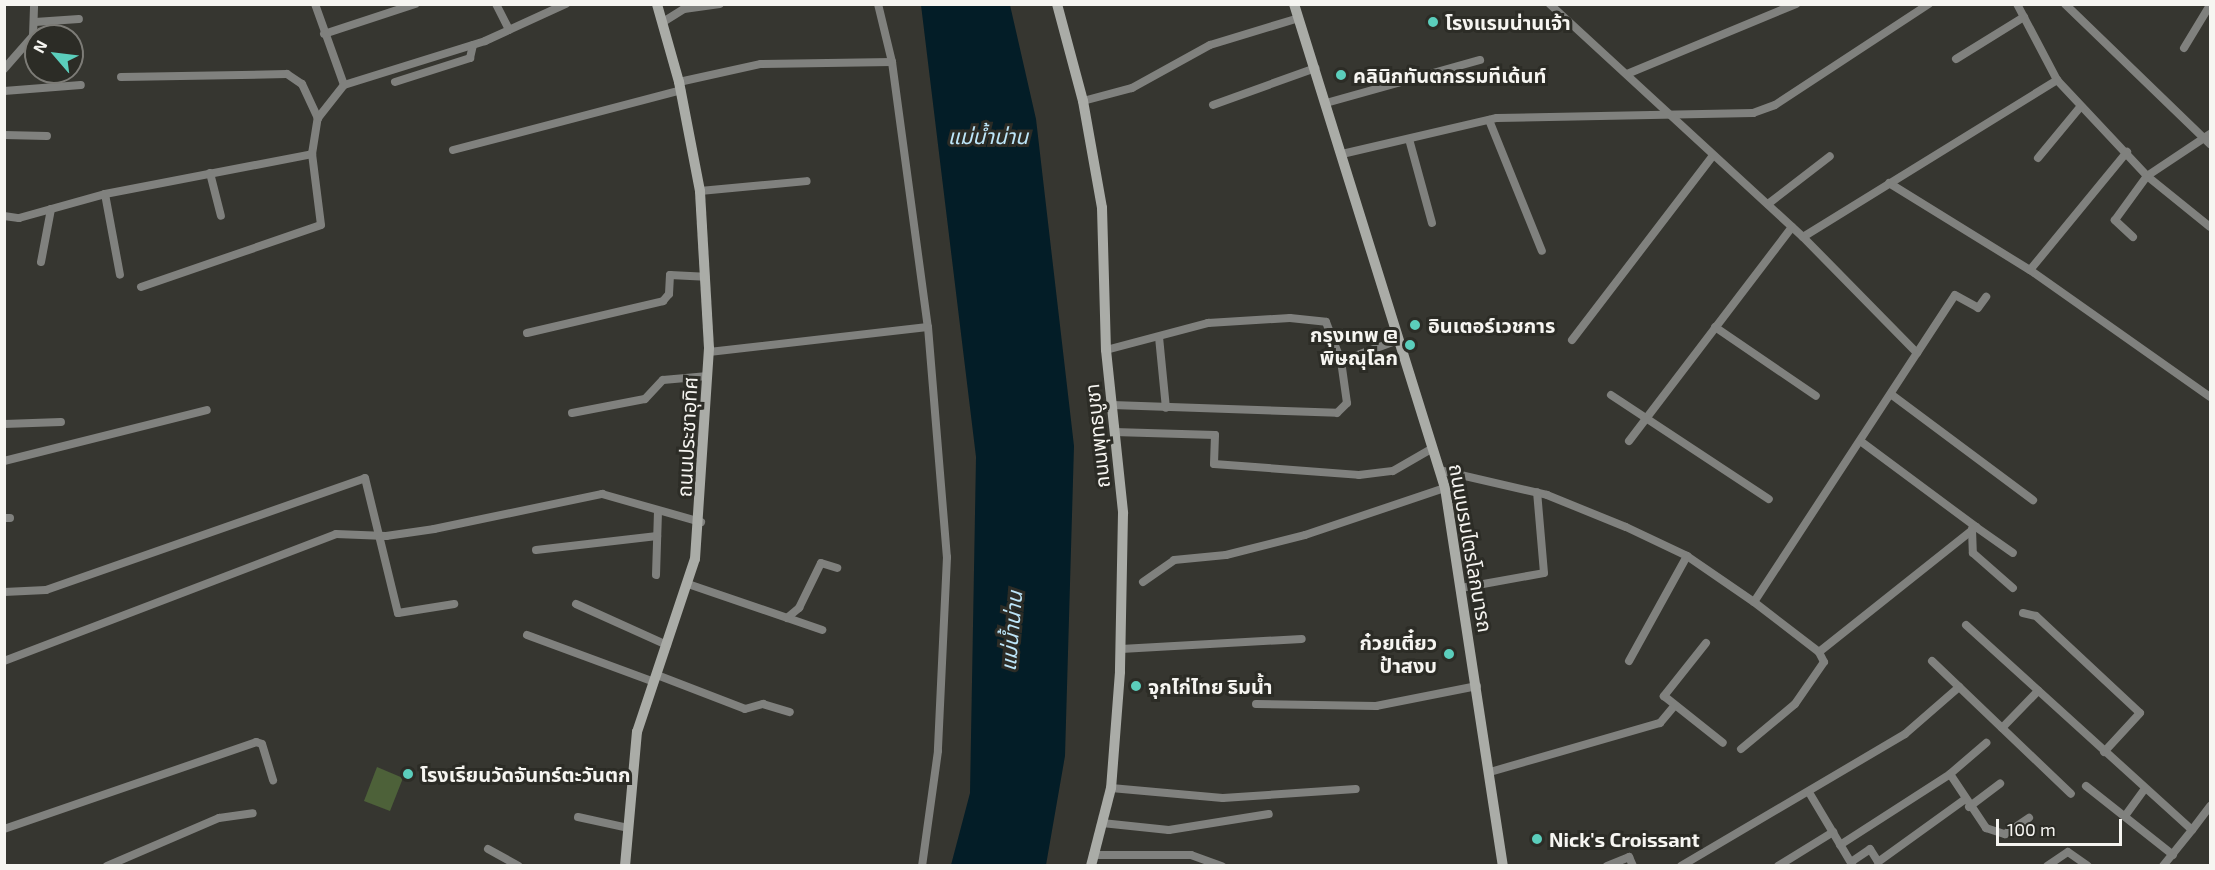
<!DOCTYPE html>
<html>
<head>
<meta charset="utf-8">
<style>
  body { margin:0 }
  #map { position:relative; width:2215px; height:870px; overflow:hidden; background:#363630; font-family:"Exo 2","Noto Sans Thai",sans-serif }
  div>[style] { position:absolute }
  .green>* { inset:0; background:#4d6139 }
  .water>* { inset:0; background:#031d27 }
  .street>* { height:8px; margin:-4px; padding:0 4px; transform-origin:4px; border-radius:4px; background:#80817e }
  .secondary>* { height:10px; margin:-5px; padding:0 5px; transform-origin:5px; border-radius:5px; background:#aaaca7 }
  .dots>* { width:16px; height:16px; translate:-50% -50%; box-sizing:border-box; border:3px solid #2c2c26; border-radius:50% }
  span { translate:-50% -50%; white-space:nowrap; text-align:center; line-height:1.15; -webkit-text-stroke:6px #2c2c26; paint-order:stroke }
  .poi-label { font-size:20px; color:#f6f5f1; font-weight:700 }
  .left { translate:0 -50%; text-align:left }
  .right { translate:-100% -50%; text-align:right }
  .street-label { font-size:20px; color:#f6f5f1 }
  .water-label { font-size:21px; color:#bde6f9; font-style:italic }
  .frame { position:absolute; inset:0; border:6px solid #f6f5f1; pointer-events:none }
  .north { position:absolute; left:24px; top:24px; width:60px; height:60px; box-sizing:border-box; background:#2c2c26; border:2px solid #7d7c77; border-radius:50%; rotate:298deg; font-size:16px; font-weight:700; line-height:24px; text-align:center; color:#f6f5f1 }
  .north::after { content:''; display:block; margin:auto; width:21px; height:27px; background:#5bcebc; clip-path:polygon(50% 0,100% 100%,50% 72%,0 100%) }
  .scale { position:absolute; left:1996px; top:819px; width:126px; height:27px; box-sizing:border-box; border:3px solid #f6f5f1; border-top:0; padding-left:8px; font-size:18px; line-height:21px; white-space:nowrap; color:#f6f5f1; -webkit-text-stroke:4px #2c2c26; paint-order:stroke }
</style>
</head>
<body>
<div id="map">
  <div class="green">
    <i style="clip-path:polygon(377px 767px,403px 778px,390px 811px,364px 801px)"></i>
  </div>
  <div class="water">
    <i style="clip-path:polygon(921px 5px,1010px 5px,1036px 119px,1074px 446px,1065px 756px,1046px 865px,951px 865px,970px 793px,976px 457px)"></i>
  </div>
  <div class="street">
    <i style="left:315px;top:4px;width:86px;rotate:70.3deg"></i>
    <i style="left:496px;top:4px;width:29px;rotate:63deg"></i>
    <i style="left:878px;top:4px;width:60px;rotate:76.4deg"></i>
    <i style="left:892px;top:62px;width:267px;rotate:82.3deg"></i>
    <i style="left:928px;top:327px;width:231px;rotate:85.3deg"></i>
    <i style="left:947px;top:557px;width:194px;rotate:92.7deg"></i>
    <i style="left:938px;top:751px;width:116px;rotate:97.9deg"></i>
    <i style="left:2017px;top:4px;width:86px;rotate:62.2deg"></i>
    <i style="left:2057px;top:80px;width:132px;rotate:46.8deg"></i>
    <i style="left:2147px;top:176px;width:76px;rotate:-33.7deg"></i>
    <i style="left:2065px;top:4px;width:202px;rotate:44deg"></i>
    <i style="left:35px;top:22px;width:44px;rotate:-3.9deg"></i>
    <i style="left:663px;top:22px;width:25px;rotate:-32deg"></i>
    <i style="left:684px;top:9px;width:36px;rotate:-8deg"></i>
    <i style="left:324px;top:34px;width:96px;rotate:-18.2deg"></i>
    <i style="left:2184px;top:48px;width:50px;rotate:-58.8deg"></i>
    <i style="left:1956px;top:59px;width:80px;rotate:-31.7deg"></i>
    <i style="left:4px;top:69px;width:44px;rotate:-48.7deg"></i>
    <i style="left:33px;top:36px;width:32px;rotate:-88deg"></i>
    <i style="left:1627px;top:74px;width:183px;rotate:-22.5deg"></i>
    <i style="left:121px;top:77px;width:166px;rotate:-1deg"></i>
    <i style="left:287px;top:74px;width:18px;rotate:34deg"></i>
    <i style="left:302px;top:84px;width:38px;rotate:65deg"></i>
    <i style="left:395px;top:82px;width:79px;rotate:-17.7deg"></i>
    <i style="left:470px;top:58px;width:13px;rotate:-77deg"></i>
    <i style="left:679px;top:82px;width:84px;rotate:-12.4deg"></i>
    <i style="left:761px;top:64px;width:131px;rotate:-0.9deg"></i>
    <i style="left:4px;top:91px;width:77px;rotate:-4.5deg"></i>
    <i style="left:1083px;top:101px;width:51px;rotate:-14.9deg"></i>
    <i style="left:1132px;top:88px;width:89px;rotate:-28.9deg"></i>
    <i style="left:1210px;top:45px;width:93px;rotate:-16.9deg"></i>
    <i style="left:1326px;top:103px;width:160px;rotate:-15.6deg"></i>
    <i style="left:1213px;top:105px;width:109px;rotate:-19.9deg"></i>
    <i style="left:1489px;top:120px;width:141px;rotate:68deg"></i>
    <i style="left:4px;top:135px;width:43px;rotate:1.3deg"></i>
    <i style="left:1409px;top:139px;width:87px;rotate:74.7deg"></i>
    <i style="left:453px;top:150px;width:236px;rotate:-14.7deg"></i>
    <i style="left:1342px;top:154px;width:159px;rotate:-13.1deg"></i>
    <i style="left:1497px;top:118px;width:256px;rotate:-1.1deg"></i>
    <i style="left:1753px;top:113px;width:23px;rotate:-20deg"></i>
    <i style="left:1775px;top:105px;width:184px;rotate:-33.3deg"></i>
    <i style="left:2038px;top:158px;width:67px;rotate:-50.4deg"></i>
    <i style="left:210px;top:173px;width:44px;rotate:75.7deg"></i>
    <i style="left:1889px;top:183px;width:166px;rotate:31.7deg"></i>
    <i style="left:2030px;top:270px;width:220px;rotate:35.2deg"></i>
    <i style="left:700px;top:191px;width:107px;rotate:-5.3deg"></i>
    <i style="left:105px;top:194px;width:82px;rotate:79.5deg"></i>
    <i style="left:1768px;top:204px;width:78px;rotate:-37.7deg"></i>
    <i style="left:4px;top:216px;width:15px;rotate:8deg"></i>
    <i style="left:19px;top:218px;width:89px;rotate:-15.6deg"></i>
    <i style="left:105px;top:194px;width:211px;rotate:-10.9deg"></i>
    <i style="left:312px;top:154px;width:36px;rotate:-81deg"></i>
    <i style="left:318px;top:118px;width:42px;rotate:-51.8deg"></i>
    <i style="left:344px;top:85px;width:148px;rotate:-17.3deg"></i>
    <i style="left:485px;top:41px;width:89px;rotate:-24.6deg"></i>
    <i style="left:1803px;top:237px;width:299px;rotate:-31.7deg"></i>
    <i style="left:2133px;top:237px;width:25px;rotate:-137deg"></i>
    <i style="left:2115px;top:220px;width:54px;rotate:-54deg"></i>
    <i style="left:2147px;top:176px;width:81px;rotate:39deg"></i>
    <i style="left:41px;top:262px;width:54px;rotate:-79.3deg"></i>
    <i style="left:2030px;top:270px;width:153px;rotate:-50.6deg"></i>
    <i style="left:141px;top:287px;width:190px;rotate:-19deg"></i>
    <i style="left:321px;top:225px;width:72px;rotate:-97.2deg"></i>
    <i style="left:1715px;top:327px;width:122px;rotate:34.3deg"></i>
    <i style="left:527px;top:333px;width:140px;rotate:-13.2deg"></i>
    <i style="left:663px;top:301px;width:9px;rotate:-49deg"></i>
    <i style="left:669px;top:294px;width:19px;rotate:-87deg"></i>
    <i style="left:670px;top:275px;width:35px;rotate:3deg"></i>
    <i style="left:1159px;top:337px;width:71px;rotate:84.4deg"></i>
    <i style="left:1572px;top:340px;width:230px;rotate:-52.6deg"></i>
    <i style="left:1106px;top:350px;width:106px;rotate:-14.8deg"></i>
    <i style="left:1208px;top:323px;width:82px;rotate:-3.5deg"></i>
    <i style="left:1290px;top:318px;width:36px;rotate:6deg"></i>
    <i style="left:1326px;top:322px;width:42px;rotate:69deg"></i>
    <i style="left:709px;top:352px;width:220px;rotate:-6.5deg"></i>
    <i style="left:1917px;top:353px;width:69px;rotate:-56.8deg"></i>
    <i style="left:1955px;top:295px;width:26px;rotate:29deg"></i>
    <i style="left:1978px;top:308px;width:14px;rotate:-54deg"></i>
    <i style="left:1611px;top:395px;width:189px;rotate:33.4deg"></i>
    <i style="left:1892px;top:395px;width:176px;rotate:36.7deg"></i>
    <i style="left:1112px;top:405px;width:225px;rotate:2deg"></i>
    <i style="left:1337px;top:413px;width:14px;rotate:-45deg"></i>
    <i style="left:1347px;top:403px;width:42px;rotate:-98.1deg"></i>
    <i style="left:1341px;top:361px;width:61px;rotate:-20.2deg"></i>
    <i style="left:572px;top:413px;width:74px;rotate:-10.9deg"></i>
    <i style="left:645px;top:399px;width:26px;rotate:-47deg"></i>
    <i style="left:663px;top:380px;width:45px;rotate:-5.1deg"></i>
    <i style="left:4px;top:424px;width:57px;rotate:-2deg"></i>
    <i style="left:1114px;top:432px;width:101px;rotate:1.7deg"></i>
    <i style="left:1215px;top:435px;width:29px;rotate:92deg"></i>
    <i style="left:1214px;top:464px;width:145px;rotate:4.3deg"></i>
    <i style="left:1359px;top:475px;width:34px;rotate:-7deg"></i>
    <i style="left:1393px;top:471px;width:46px;rotate:-29.9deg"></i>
    <i style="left:1629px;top:441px;width:269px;rotate:-52.7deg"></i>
    <i style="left:1863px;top:443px;width:141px;rotate:36.6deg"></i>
    <i style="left:4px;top:461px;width:209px;rotate:-14.1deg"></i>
    <i style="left:1439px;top:470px;width:111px;rotate:13deg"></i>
    <i style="left:1547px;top:495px;width:85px;rotate:22.1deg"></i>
    <i style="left:1626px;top:527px;width:68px;rotate:25.4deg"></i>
    <i style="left:1687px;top:556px;width:81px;rotate:34.5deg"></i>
    <i style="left:1754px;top:602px;width:298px;rotate:-56.8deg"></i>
    <i style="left:1917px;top:353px;width:163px;rotate:-134.5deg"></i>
    <i style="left:1803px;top:237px;width:344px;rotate:-137.4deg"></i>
    <i style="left:4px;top:518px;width:6px"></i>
    <i style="left:1972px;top:529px;width:24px;rotate:88deg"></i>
    <i style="left:1973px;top:553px;width:53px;rotate:41.2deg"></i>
    <i style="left:536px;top:550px;width:122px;rotate:-6.6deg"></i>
    <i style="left:656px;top:575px;width:63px;rotate:-88.2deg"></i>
    <i style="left:1143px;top:582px;width:38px;rotate:-35deg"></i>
    <i style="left:1174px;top:560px;width:52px;rotate:-5.5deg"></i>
    <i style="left:1226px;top:555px;width:81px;rotate:-14.2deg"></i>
    <i style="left:1305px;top:535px;width:148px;rotate:-18.6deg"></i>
    <i style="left:688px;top:584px;width:142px;rotate:18.9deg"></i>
    <i style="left:1461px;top:588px;width:84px;rotate:-10.2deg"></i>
    <i style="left:1544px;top:573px;width:81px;rotate:-94.9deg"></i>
    <i style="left:4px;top:592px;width:42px;rotate:-2.7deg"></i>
    <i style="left:46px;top:590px;width:338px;rotate:-19.3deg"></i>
    <i style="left:365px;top:478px;width:139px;rotate:76.3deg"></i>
    <i style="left:398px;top:613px;width:57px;rotate:-9.1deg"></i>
    <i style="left:576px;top:604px;width:100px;rotate:24.3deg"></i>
    <i style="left:2023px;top:613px;width:13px;rotate:13deg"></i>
    <i style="left:2036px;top:616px;width:142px;rotate:43deg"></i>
    <i style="left:2140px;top:713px;width:53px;rotate:132.7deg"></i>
    <i style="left:787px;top:618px;width:16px;rotate:-40deg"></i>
    <i style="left:799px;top:608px;width:50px;rotate:-63.9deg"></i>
    <i style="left:821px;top:563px;width:17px;rotate:17deg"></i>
    <i style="left:1966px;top:625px;width:305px;rotate:42.2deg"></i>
    <i style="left:2192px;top:830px;width:46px;rotate:128.9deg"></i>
    <i style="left:527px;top:635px;width:135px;rotate:20.3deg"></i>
    <i style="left:1706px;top:643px;width:68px;rotate:128.4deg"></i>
    <i style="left:1664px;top:696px;width:75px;rotate:38.5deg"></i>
    <i style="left:1121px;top:649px;width:181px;rotate:-3.2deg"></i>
    <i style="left:1819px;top:652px;width:201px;rotate:-38.5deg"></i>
    <i style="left:1976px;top:527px;width:45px;rotate:35.1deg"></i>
    <i style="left:4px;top:661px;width:355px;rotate:-20.9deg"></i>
    <i style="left:336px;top:534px;width:50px;rotate:2.3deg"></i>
    <i style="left:386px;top:536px;width:49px;rotate:-8.3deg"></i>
    <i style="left:434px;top:529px;width:172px;rotate:-11.8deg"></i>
    <i style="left:602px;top:494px;width:103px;rotate:15.8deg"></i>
    <i style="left:1629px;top:661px;width:120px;rotate:-61.1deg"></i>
    <i style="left:1932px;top:661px;width:192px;rotate:43.7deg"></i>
    <i style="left:657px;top:675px;width:94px;rotate:21.1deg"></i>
    <i style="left:745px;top:709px;width:19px;rotate:-16deg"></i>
    <i style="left:763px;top:704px;width:28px;rotate:17deg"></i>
    <i style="left:1256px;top:704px;width:120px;rotate:1deg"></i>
    <i style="left:1376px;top:706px;width:103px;rotate:-11.2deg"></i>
    <i style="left:2002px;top:728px;width:52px;rotate:-45.8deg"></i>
    <i style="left:1741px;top:749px;width:70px;rotate:-39.8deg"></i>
    <i style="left:1795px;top:704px;width:51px;rotate:-55.4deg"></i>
    <i style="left:1824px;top:662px;width:11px;rotate:-117deg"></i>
    <i style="left:1819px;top:652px;width:82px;rotate:-142.4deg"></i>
    <i style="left:1490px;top:772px;width:177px;rotate:-16.1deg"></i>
    <i style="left:1660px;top:723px;width:23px;rotate:-50deg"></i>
    <i style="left:1950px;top:774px;width:65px;rotate:56.3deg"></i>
    <i style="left:1986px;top:828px;width:20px;rotate:18deg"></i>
    <i style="left:2005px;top:834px;width:29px;rotate:-34deg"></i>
    <i style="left:2086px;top:786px;width:111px;rotate:38.4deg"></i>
    <i style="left:1111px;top:788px;width:112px;rotate:5.1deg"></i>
    <i style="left:1223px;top:798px;width:133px;rotate:-3.9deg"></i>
    <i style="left:1810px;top:794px;width:84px;rotate:59.2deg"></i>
    <i style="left:1969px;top:807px;width:39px;rotate:-37deg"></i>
    <i style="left:2125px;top:816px;width:34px;rotate:-54deg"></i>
    <i style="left:578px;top:817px;width:51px;rotate:12.4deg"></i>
    <i style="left:1102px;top:823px;width:67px;rotate:6deg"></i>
    <i style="left:1169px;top:830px;width:101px;rotate:-9.1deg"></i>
    <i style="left:4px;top:829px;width:267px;rotate:-19deg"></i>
    <i style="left:256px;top:742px;width:6px;rotate:18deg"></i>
    <i style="left:262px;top:744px;width:38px;rotate:73deg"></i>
    <i style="left:2192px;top:830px;width:30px;rotate:-53deg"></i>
    <i style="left:1840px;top:845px;width:131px;rotate:-32.8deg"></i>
    <i style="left:1950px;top:774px;width:48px;rotate:-40.7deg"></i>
    <i style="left:488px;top:849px;width:35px;rotate:29deg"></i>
    <i style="left:1093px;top:855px;width:98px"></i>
    <i style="left:1191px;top:855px;width:33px;rotate:20deg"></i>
    <i style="left:1851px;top:862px;width:23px;rotate:-34deg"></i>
    <i style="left:1870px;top:849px;width:15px;rotate:58deg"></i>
    <i style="left:1878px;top:862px;width:106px;rotate:-35.8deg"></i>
    <i style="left:107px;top:866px;width:122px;rotate:-23.2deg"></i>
    <i style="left:219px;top:818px;width:34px;rotate:-8deg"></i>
    <i style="left:1607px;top:866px;width:24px;rotate:-22deg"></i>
    <i style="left:1629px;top:857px;width:10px;rotate:66deg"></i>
    <i style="left:1681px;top:866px;width:260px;rotate:-30.5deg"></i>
    <i style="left:1905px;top:734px;width:72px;rotate:-41deg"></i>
    <i style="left:1778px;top:866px;width:65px;rotate:-31.7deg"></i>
    <i style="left:2047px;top:866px;width:25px;rotate:-34deg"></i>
    <i style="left:2068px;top:852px;width:24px;rotate:35deg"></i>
  </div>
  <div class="secondary">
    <i style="left:1057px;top:4px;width:100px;rotate:75deg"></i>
    <i style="left:1083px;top:101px;width:109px;rotate:79.9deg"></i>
    <i style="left:1102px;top:208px;width:142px;rotate:88.4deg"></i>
    <i style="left:1106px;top:350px;width:164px;rotate:84deg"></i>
    <i style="left:1123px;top:513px;width:159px;rotate:91.1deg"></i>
    <i style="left:1120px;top:672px;width:116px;rotate:94.4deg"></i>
    <i style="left:1111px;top:788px;width:81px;rotate:104.4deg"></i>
    <i style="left:1294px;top:4px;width:507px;rotate:72.67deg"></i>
    <i style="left:1445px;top:488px;width:382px;rotate:81.3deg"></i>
    <i style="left:625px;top:866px;width:135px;rotate:-84.9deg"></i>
    <i style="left:637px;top:732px;width:182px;rotate:-71.5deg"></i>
    <i style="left:695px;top:559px;width:211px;rotate:-86.2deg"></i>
    <i style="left:709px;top:348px;width:157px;rotate:-93.3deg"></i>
    <i style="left:700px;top:191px;width:111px;rotate:-100.9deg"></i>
    <i style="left:679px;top:82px;width:81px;rotate:-105.8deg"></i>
  </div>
  <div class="dots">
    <i style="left:1433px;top:22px;background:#5bcebc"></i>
    <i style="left:1341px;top:75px;background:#5bcebc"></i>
    <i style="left:1415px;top:325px;background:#5bcebc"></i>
    <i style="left:1410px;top:345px;background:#5bcebc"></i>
    <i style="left:1449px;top:654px;background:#5bcebc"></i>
    <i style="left:1136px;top:686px;background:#5bcebc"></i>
    <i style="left:408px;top:774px;background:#5bcebc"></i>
    <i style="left:1537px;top:839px;background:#5bcebc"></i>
  </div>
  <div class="poi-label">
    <span class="left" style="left:1445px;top:22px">โรงแรมน่านเจ้า</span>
    <span class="left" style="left:1353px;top:75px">คลินิกทันตกรรมทีเด้นท์</span>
    <span class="left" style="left:1428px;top:325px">อินเตอร์เวชการ</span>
    <span class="right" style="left:1398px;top:346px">กรุงเทพ @<br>พิษณุโลก</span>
    <span class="right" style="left:1437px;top:654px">ก๋วยเตี๋ยว<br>ป้าสงบ</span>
    <span class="left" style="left:1148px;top:686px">จุกไก่ไทย ริมน้ำ</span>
    <span class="left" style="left:420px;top:774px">โรงเรียนวัดจันทร์ตะวันตก</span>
    <span class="left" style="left:1549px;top:839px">Nick's Croissant</span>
  </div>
  <div class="street-label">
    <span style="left:1097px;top:436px;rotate:-96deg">ถนนพุทธบูชา</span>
    <span style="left:687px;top:437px;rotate:-87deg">ถนนประชาอุทิศ</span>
    <span style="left:1471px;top:548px;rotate:80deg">ถนนบรมไตรโลกนารถ</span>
  </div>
  <div class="water-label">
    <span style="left:988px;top:136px">แม่น้ำน่าน</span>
    <span style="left:1011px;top:631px;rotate:-85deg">แม่น้ำน่าน</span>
  </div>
  <div class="frame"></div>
  <div class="north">N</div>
  <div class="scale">100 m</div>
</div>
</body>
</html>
